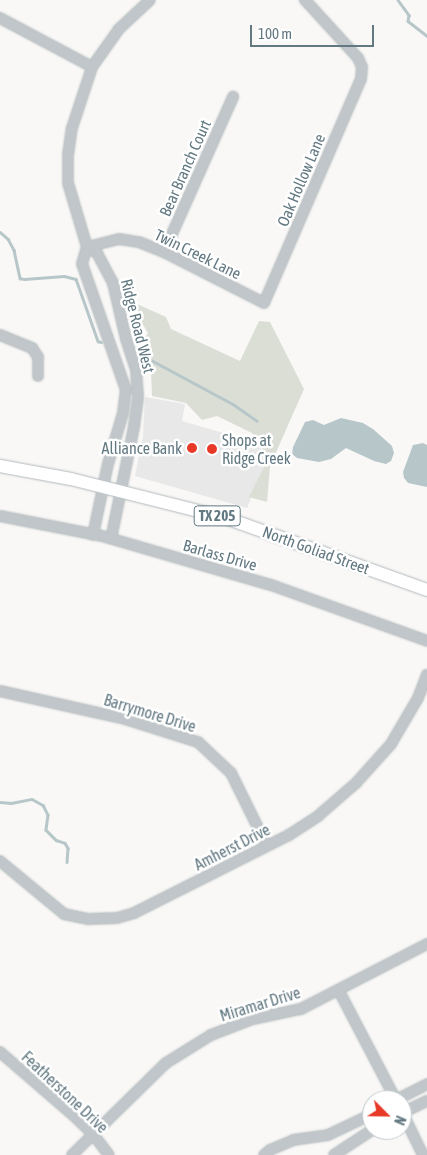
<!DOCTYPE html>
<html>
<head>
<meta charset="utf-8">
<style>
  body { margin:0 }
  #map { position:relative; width:427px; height:1155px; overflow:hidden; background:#f9f8f6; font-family:"Asap Condensed",sans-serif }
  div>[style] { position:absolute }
  .built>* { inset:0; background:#e7e8e7 }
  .green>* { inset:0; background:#daded5 }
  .water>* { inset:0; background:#b7c7c9 }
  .stream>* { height:2.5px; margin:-1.25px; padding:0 1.25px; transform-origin:1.25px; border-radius:1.25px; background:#b7c7c9 }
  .roads { filter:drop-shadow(0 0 1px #b3babd) drop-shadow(0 0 1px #b3babd) }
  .minor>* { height:10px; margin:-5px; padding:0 5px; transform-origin:5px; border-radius:5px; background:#c0c6c9 }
  .major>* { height:12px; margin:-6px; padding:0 6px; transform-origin:6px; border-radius:6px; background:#fff }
  .dots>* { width:14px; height:14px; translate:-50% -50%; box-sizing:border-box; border:2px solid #fff; border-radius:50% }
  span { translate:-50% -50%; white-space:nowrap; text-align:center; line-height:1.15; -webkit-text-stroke:5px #fff; paint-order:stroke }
  .shield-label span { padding:1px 4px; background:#fff; border:1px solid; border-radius:4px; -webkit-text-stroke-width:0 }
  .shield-label { font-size:15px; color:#637982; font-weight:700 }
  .street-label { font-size:16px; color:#637982 }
  .poi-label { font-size:16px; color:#637982 }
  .left { translate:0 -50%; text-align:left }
  .right { translate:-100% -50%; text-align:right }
  .north { position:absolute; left:362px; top:1090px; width:50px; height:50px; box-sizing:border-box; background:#fff; border:1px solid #c1c9cd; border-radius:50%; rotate:113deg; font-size:14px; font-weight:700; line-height:20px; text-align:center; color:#637982 }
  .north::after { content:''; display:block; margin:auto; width:18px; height:22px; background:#e83827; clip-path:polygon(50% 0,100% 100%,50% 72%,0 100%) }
  .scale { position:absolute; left:250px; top:25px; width:124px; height:22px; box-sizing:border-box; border:2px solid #637982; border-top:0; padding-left:6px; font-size:15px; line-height:18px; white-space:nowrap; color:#637982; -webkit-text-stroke:4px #fff; paint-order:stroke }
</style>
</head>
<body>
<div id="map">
  <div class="built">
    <i style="clip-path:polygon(145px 397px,185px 404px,182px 421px,272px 447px,247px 508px,135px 476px,143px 436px)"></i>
  </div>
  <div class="green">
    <i style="clip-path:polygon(137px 304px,166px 317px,171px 329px,240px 361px,259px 321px,270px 322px,304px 389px,270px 466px,267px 502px,249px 497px,268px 459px,252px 433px,217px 416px,202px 420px,186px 403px,152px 396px,151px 370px,142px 342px,148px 333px,136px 313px)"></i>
  </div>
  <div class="water">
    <i style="clip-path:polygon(341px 418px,363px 423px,373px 429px,392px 446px,394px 453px,391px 461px,386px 464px,374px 461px,346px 448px,331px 459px,319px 462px,297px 458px,292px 454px,293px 447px,305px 422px,313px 420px,324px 425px)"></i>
    <i style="clip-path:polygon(423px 443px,427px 445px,427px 487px,408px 483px,404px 478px,403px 472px,413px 445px)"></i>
  </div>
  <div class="stream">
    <i style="left:398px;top:0;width:19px;rotate:54deg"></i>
    <i style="left:409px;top:15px;width:6px;rotate:99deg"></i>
    <i style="left:408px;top:21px;width:24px;rotate:38deg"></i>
    <i style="left:0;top:232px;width:11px;rotate:41deg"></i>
    <i style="left:8px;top:239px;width:13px;rotate:61deg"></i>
    <i style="left:14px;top:250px;width:29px;rotate:78deg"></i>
    <i style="left:20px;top:278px;width:4px;rotate:14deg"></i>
    <i style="left:24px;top:279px;width:40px;rotate:-4.3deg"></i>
    <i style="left:64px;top:276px;width:12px;rotate:14deg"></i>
    <i style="left:76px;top:279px;width:66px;rotate:70.5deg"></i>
    <i style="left:98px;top:341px;width:3px;rotate:18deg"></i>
    <i style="left:140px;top:354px;width:106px;rotate:28.3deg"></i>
    <i style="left:233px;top:404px;width:29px;rotate:35deg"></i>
    <i style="left:0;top:802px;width:11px;rotate:5deg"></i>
    <i style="left:11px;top:803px;width:21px;rotate:-11deg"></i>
    <i style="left:32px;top:799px;width:13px;rotate:29deg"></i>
    <i style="left:43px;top:805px;width:11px;rotate:63deg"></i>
    <i style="left:48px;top:815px;width:15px;rotate:98deg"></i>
    <i style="left:46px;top:830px;width:14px;rotate:45deg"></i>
    <i style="left:56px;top:840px;width:9px;rotate:18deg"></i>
    <i style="left:65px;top:843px;width:6px;rotate:59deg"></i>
    <i style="left:68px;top:848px;width:14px;rotate:94deg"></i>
  </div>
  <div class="roads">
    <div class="minor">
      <i style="left:0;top:18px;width:104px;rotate:28deg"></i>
      <i style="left:87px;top:247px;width:33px;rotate:-14deg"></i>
      <i style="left:119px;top:239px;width:20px;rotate:9deg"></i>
      <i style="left:139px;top:242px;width:27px;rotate:22deg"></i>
      <i style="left:164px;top:252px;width:112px;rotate:27deg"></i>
      <i style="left:264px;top:303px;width:244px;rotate:-66.6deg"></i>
      <i style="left:361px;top:79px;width:12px;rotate:-85deg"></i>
      <i style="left:362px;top:67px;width:10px;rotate:-114deg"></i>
      <i style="left:358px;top:58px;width:79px;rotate:-132.4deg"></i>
      <i style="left:87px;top:247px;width:12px;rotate:31deg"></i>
      <i style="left:97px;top:253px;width:34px;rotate:62deg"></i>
      <i style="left:113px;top:283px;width:57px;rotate:76.9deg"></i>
      <i style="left:126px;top:339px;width:32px;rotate:72deg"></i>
      <i style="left:136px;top:369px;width:29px;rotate:86deg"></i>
      <i style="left:138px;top:398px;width:29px;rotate:98deg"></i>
      <i style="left:134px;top:427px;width:114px;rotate:101.6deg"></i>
      <i style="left:164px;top:252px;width:170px;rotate:-66deg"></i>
      <i style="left:0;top:335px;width:35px;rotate:22deg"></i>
      <i style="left:32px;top:348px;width:11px;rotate:56deg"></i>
      <i style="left:38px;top:357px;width:19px;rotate:90deg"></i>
      <i style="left:0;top:516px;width:104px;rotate:11.1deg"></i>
      <i style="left:102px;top:536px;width:176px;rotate:16.2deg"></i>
      <i style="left:271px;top:585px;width:166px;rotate:19.7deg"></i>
      <i style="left:93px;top:535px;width:73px;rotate:-78.1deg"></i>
      <i style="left:108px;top:464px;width:53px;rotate:-73.6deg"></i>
      <i style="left:123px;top:413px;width:23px;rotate:-83deg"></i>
      <i style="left:126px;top:390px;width:133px;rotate:-109.2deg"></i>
      <i style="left:82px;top:264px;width:18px;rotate:-74deg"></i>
      <i style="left:87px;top:247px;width:67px;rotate:-106.5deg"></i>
      <i style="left:68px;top:183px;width:28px;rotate:-90deg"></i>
      <i style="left:68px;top:155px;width:27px;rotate:-82deg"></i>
      <i style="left:72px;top:128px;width:64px;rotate:-71.8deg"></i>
      <i style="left:92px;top:67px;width:47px;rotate:-54.6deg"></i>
      <i style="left:119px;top:29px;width:42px;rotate:-43.1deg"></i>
      <i style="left:0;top:691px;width:128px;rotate:12.6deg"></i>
      <i style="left:125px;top:719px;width:77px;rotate:17.5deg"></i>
      <i style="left:198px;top:742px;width:45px;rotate:43.2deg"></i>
      <i style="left:231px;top:773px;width:81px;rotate:63.7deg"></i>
      <i style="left:0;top:861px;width:83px;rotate:39.6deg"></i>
      <i style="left:64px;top:914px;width:25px;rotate:12deg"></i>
      <i style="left:88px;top:919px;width:29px;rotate:-2deg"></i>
      <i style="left:117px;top:918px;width:18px;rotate:-16deg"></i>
      <i style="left:134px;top:913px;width:174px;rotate:-26.7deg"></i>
      <i style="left:289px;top:835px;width:35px;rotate:-33deg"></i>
      <i style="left:318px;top:816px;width:50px;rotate:-41deg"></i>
      <i style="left:356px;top:783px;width:52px;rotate:-48.1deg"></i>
      <i style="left:391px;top:744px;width:53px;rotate:-59.6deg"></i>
      <i style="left:418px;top:698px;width:25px;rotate:-69deg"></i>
      <i style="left:339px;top:991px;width:123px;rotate:62.4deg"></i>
      <i style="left:0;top:1052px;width:96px;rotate:40.8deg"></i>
      <i style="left:73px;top:1115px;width:28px;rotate:44deg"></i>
      <i style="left:93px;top:1134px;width:26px;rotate:53deg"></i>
      <i style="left:396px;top:1100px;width:35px;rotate:-27deg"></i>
      <i style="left:402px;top:1112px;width:48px;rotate:64deg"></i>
      <i style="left:402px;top:1113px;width:28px;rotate:-26deg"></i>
      <i style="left:72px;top:1155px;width:132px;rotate:-44.4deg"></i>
      <i style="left:166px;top:1063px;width:53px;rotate:-31.9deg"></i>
      <i style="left:211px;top:1035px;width:45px;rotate:-20.9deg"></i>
      <i style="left:253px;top:1019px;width:49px;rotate:-11.8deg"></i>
      <i style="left:301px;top:1009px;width:142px;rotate:-27.3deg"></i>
      <i style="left:264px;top:1155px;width:8px;rotate:-40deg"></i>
      <i style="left:270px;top:1150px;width:25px;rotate:-23deg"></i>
      <i style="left:293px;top:1140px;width:35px;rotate:-8deg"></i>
      <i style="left:328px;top:1135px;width:49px;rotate:-25.5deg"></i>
      <i style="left:334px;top:1155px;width:45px;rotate:-33.3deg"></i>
    </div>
    <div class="major">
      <i style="left:0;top:466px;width:72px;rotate:10.4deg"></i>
      <i style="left:71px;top:479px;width:160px;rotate:14.1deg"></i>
      <i style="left:226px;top:518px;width:214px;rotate:19.7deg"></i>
    </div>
  </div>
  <div class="dots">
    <i style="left:192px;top:448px;background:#e83827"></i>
    <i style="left:212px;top:449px;background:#e83827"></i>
  </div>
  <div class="shield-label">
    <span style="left:217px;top:516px">TX 205</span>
  </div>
  <div class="street-label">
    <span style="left:185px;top:168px;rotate:-66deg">Bear Branch Court</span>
    <span style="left:301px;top:180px;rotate:-67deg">Oak Hollow Lane</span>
    <span style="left:198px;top:254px;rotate:26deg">Twin Creek Lane</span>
    <span style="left:138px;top:326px;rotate:76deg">Ridge Road West</span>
    <span style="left:316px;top:550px;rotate:20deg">North Goliad Street</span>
    <span style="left:220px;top:555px;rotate:16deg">Barlass Drive</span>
    <span style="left:150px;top:713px;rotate:17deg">Barrymore Drive</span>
    <span style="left:232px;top:847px;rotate:-27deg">Amherst Drive</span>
    <span style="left:260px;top:1004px;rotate:-17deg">Miramar Drive</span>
    <span style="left:65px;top:1092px;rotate:43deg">Featherstone Drive</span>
  </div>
  <div class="poi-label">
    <span class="left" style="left:222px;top:449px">Shops at<br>Ridge Creek</span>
    <span class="right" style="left:182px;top:448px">Alliance Bank</span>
  </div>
  <div class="north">N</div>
  <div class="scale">100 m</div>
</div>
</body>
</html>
